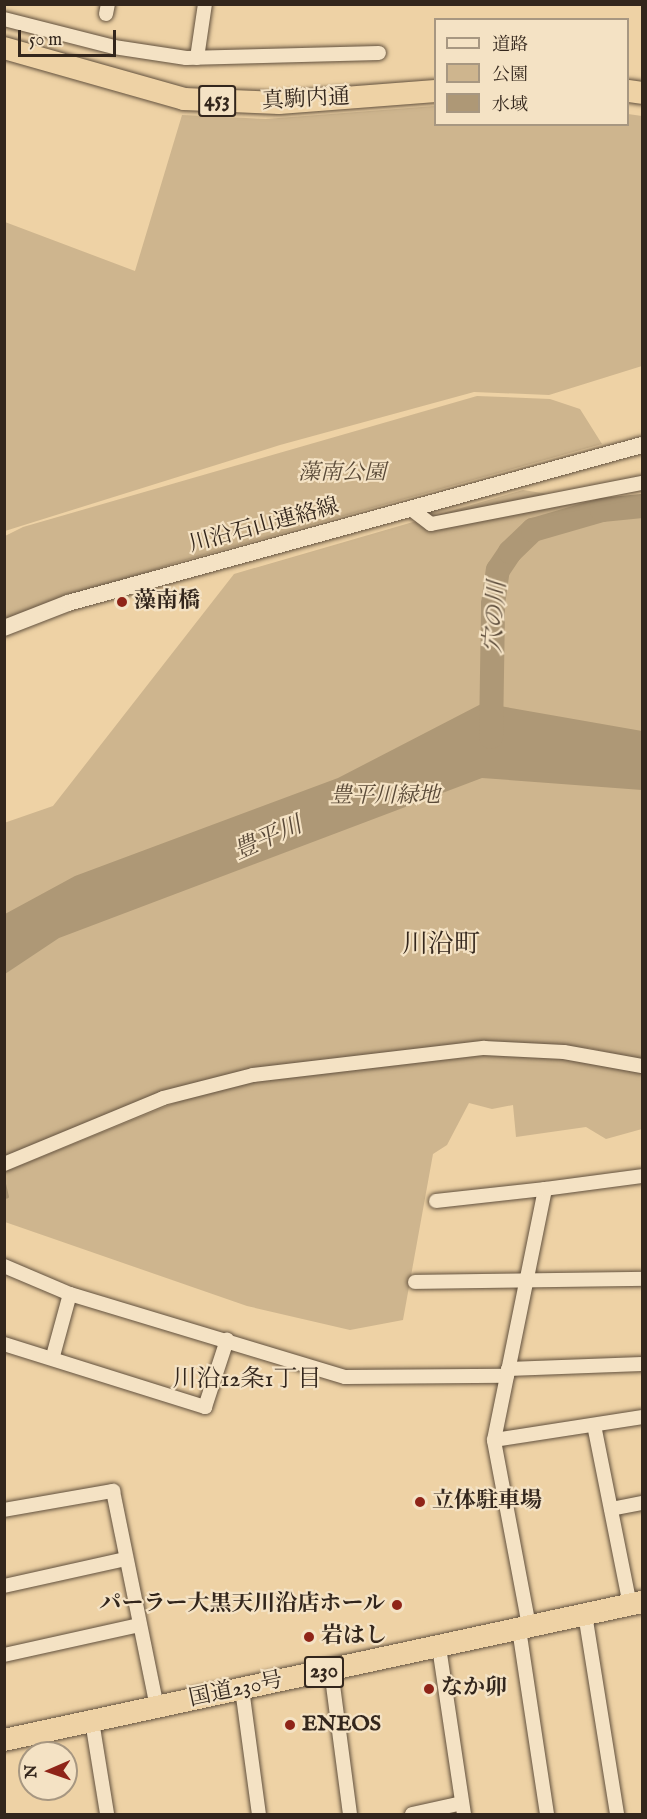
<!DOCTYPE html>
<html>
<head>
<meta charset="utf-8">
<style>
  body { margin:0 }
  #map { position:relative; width:647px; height:1819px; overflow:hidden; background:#eed2a5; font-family:"IM FELL English","Noto Serif JP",serif }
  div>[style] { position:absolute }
  .green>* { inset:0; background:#ceb58e }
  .water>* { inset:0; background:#ae9876 }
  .stream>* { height:4px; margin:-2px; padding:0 2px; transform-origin:2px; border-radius:2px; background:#ae9876 }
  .river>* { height:24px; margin:-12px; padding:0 12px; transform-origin:12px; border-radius:12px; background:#ae9876 }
  .roads { filter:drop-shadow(0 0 2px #62513e) drop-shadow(0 0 2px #62513e) }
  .minor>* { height:14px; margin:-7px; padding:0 7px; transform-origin:7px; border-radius:7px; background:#f4e2c4 }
  .tertiary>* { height:16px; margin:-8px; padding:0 8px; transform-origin:8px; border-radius:8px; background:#f4e2c4 }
  .trunk>* { height:22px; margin:-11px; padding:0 11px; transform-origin:11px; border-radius:11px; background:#eed2a5 }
  .dots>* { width:16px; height:16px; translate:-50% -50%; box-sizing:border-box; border:3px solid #f4e2c4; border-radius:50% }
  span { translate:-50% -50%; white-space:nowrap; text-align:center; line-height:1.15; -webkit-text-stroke:4.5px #f4e2c4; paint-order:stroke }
  .shield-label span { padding:2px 4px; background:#f4e2c4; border:2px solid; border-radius:4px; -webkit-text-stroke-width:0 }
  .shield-label { font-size:21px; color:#33261c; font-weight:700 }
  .street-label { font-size:22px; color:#33261c }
  .park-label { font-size:22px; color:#5a4a38; font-style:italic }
  .poi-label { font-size:22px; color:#33261c; font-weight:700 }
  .left { translate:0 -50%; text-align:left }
  .right { translate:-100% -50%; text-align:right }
  .water-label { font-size:24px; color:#584837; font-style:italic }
  .neighbourhood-label { font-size:24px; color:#33261c }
  .quarter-label { font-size:26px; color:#33261c }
  .frame { position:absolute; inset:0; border:6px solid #33261c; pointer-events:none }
  .legend { position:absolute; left:434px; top:18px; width:195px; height:108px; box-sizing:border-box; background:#f4e2c4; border:2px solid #a79781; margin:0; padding:8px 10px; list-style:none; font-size:18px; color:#33261c }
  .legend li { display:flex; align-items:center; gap:12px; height:30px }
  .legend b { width:30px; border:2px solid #a79781 }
  .north { position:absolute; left:18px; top:1741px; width:60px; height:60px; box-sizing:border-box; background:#f4e2c4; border:2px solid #a79781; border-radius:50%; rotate:268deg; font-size:16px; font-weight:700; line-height:24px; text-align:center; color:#33261c }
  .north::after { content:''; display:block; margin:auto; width:21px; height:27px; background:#8f2418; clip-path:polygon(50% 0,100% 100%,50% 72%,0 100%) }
  .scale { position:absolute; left:18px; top:30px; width:98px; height:27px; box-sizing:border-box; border:3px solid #33261c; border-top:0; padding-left:8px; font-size:18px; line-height:21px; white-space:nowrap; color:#33261c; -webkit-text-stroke:4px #f4e2c4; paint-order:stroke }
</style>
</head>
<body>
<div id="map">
  <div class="green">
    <i style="clip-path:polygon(435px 106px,436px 124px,628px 124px,628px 114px,642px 116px,642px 366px,549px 395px,474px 392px,280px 445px,5px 531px,5px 222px,135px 271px,182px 115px,266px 119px)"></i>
    <i style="clip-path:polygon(477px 396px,550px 399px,580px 409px,602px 444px,175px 563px,5px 620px,5px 536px,23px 527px)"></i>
    <i style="clip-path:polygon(523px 490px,642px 509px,642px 1060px,589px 1048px,488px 1044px,244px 1071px,126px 1106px,5px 1159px,4px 823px,53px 806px,234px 574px)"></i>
    <i style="clip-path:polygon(498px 1054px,565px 1058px,642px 1073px,642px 1129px,606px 1139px,586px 1127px,516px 1137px,513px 1105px,492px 1109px,469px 1103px,447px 1145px,433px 1154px,403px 1320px,350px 1330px,247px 1306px,5px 1222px,4px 1172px,204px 1091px,252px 1079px)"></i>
  </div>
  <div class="water">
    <i style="clip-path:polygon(483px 703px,642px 731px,642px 790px,482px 778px,59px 938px,5px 974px,5px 914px,75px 876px,338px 778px)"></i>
  </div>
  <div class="stream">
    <i style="left:4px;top:1184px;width:13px;rotate:77deg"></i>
  </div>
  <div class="river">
    <i style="left:491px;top:737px;width:133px;rotate:-89.1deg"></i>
    <i style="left:493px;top:604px;width:34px;rotate:-82deg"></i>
    <i style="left:498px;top:570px;width:22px;rotate:-56deg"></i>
    <i style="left:510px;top:552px;width:32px;rotate:-44deg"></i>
    <i style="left:533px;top:530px;width:72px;rotate:-16.2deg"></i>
    <i style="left:602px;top:510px;width:40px;rotate:-5.7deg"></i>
  </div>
  <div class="roads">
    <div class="minor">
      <i style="left:106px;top:14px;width:10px;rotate:-79deg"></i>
      <i style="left:4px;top:19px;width:114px;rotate:14.3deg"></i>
      <i style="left:114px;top:47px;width:73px;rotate:8.7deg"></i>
      <i style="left:186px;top:58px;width:193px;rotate:-1.5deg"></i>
      <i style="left:197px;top:58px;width:55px;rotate:-81.6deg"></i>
      <i style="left:411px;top:509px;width:25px;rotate:37deg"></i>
      <i style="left:431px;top:524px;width:215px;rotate:-11deg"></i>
      <i style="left:4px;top:1164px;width:172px;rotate:-22.5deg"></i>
      <i style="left:163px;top:1098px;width:93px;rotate:-14.3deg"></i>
      <i style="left:253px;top:1075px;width:233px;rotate:-6.7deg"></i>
      <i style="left:484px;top:1048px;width:80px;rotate:2.9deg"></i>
      <i style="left:564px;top:1052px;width:79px;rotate:10.2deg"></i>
      <i style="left:436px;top:1201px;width:110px;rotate:-6.3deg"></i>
      <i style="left:4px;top:1266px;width:72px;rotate:23deg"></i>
      <i style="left:70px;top:1294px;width:287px;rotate:16.8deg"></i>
      <i style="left:345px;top:1377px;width:162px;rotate:-0.4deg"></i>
      <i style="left:415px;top:1282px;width:227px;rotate:-0.8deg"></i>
      <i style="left:4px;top:1344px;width:211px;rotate:17.4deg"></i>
      <i style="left:205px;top:1407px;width:71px;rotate:-71.8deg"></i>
      <i style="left:53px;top:1356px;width:64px;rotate:-74.7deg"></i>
      <i style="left:508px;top:1369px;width:134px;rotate:-2.1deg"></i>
      <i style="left:594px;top:1425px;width:184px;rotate:78.7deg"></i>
      <i style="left:494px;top:1440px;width:150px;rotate:-8.8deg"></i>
      <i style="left:611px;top:1509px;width:32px;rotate:-11deg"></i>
      <i style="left:4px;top:1510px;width:111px;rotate:-9.9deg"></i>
      <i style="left:113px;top:1491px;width:220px;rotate:78.5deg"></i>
      <i style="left:4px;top:1586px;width:125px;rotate:-12.5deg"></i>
      <i style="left:585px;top:1614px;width:203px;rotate:80.9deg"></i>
      <i style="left:529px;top:1626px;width:189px;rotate:-100.7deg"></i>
      <i style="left:494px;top:1440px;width:256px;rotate:-78.5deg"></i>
      <i style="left:545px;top:1189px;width:98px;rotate:-7.6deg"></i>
      <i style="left:519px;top:1629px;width:187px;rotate:81.4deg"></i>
      <i style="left:439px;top:1647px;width:169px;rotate:81.5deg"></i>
      <i style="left:4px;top:1655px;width:138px;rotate:-12.5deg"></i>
      <i style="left:331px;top:1670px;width:145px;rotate:82.5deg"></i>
      <i style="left:242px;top:1689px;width:126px;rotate:82.3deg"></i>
      <i style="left:92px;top:1721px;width:94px;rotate:80.8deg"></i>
      <i style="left:412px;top:1814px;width:51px;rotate:-12.4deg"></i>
    </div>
    <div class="tertiary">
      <i style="left:4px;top:628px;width:69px;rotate:-21.3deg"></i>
      <i style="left:68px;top:603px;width:595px;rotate:-15.39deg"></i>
    </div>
    <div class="trunk">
      <i style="left:4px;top:48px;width:187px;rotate:15.8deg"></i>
      <i style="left:184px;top:99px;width:95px;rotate:2.4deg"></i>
      <i style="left:279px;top:103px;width:157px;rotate:-4.4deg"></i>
      <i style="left:628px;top:91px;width:14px;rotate:8deg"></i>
      <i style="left:4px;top:1740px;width:653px;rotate:-12.21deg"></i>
    </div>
  </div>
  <div class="dots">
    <i style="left:122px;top:602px;background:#8f2418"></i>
    <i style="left:420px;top:1502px;background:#8f2418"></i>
    <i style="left:397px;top:1605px;background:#8f2418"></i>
    <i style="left:309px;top:1637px;background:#8f2418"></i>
    <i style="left:429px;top:1689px;background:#8f2418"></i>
    <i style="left:290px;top:1725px;background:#8f2418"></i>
  </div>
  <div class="shield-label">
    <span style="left:217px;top:101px">453</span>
    <span style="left:324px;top:1672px">230</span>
  </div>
  <div class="street-label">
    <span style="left:306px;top:100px;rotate:-3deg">真駒内通</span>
    <span style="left:264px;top:526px;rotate:-15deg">川沿石山連絡線</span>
    <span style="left:236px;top:1690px;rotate:-12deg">国道230号</span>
  </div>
  <div class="park-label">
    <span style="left:342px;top:474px">藻南公園</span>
    <span style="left:385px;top:797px">豊平川緑地</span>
  </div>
  <div class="poi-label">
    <span class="left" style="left:134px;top:602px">藻南橋</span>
    <span class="left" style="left:432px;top:1502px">立体駐車場</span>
    <span class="right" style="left:385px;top:1605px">パーラー大黒天川沿店ホール</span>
    <span class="left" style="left:321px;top:1637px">岩はし</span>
    <span class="left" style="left:441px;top:1689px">なか卯</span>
    <span class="left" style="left:302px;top:1725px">ENEOS</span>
  </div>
  <div class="water-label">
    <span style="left:496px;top:617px;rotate:-86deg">穴の川</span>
    <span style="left:268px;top:839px;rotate:-24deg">豊平川</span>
  </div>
  <div class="neighbourhood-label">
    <span style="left:247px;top:1380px">川沿12条1丁目</span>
  </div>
  <div class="quarter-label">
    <span style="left:441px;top:945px">川沿町</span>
  </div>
  <div class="frame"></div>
  <ul class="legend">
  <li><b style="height:8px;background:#f4e2c4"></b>道路</li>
  <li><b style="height:16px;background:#ceb58e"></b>公園</li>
  <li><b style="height:16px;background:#ae9876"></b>水域</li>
  </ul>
  <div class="north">N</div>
  <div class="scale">50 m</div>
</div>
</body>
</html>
